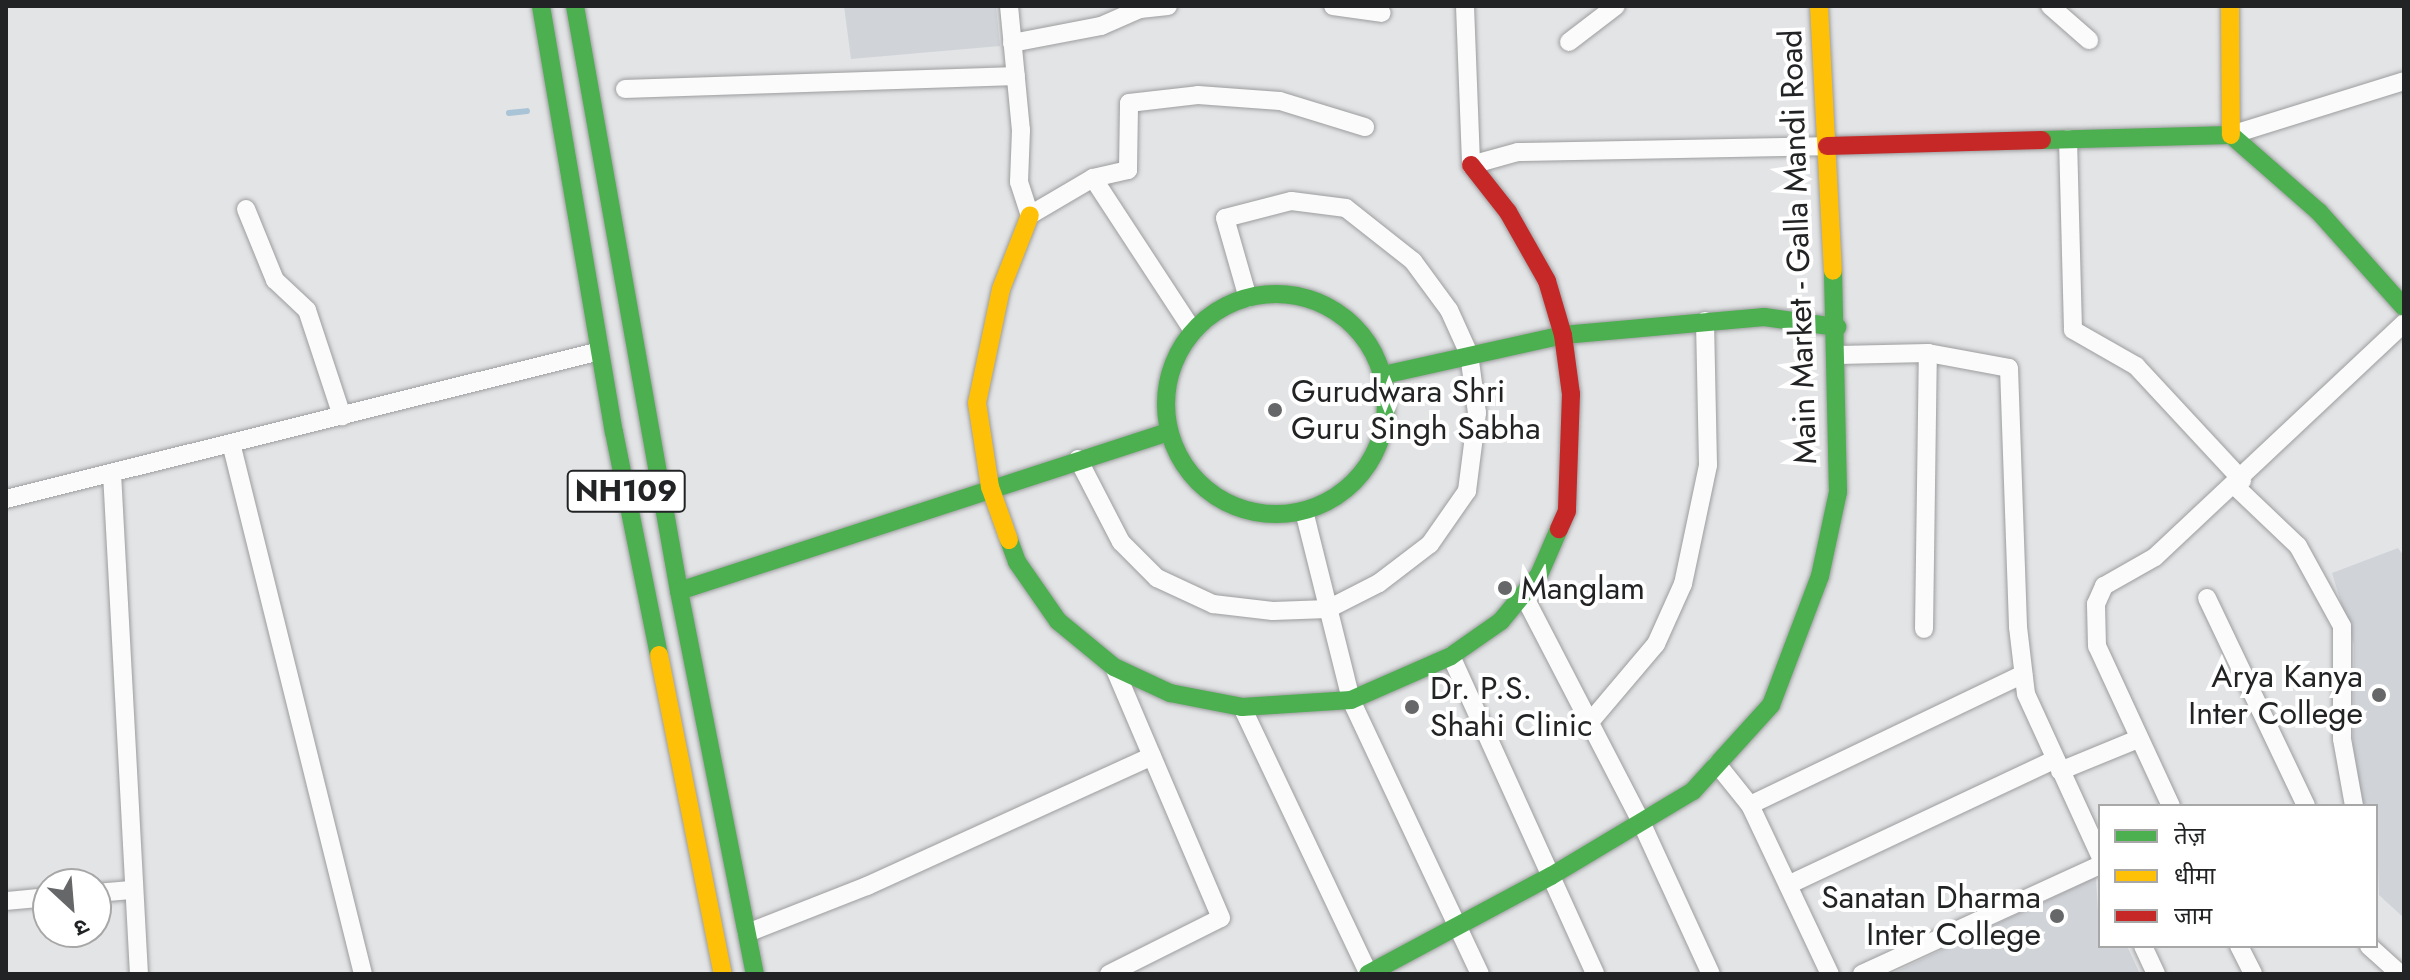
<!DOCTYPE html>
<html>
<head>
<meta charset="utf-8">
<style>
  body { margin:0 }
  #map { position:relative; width:2410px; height:980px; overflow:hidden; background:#e3e4e6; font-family:Jost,"Noto Sans Devanagari",sans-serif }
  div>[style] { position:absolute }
  .built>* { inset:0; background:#d0d3d8 }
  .stream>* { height:6px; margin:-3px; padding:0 3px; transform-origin:3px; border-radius:3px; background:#a9c3d7 }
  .roads { filter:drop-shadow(0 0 2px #9c9d9e) drop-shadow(0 0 2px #9c9d9e) }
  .street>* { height:18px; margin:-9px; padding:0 9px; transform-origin:9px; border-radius:9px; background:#fbfbfb }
  .fast>* { height:18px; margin:-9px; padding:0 9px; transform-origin:9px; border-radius:9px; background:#4caf50 }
  .fast>.ring { margin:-9px; padding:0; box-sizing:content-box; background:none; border:18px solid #4caf50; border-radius:50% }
  .slow>* { height:18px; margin:-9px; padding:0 9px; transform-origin:9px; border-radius:9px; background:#ffc107 }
  .jam>* { height:18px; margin:-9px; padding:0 9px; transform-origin:9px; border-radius:9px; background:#c62828 }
  .dots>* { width:22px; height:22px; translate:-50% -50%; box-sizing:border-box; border:4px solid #fff; border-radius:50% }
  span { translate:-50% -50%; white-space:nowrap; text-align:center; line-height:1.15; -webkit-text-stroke:8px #fff; paint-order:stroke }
  .shield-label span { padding:2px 6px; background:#fff; border:2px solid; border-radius:6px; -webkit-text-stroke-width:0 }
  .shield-label { font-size:30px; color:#222324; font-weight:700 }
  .street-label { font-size:32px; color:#222324 }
  .poi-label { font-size:32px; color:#222324 }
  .left { translate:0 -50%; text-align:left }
  .right { translate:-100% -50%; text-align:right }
  .frame { position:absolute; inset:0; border:8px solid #222324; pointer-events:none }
  .legend { position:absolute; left:2098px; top:804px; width:280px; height:144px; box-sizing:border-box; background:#fff; border:2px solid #a7a7a7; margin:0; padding:10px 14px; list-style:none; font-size:24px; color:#222324 }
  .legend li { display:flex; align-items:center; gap:16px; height:40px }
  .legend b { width:40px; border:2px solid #a7a7a7 }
  .north { position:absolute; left:32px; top:868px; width:80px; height:80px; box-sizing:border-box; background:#fff; border:2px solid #a7a7a7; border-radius:50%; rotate:154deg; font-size:22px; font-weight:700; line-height:32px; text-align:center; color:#222324 }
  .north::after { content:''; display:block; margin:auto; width:28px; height:36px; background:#666768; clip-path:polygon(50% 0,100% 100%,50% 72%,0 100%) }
</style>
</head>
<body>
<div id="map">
  <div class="built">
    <i style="clip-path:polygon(844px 6px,996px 6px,1000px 46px,851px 59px)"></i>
    <i style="clip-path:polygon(2398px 548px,2404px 556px,2404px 918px,2379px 895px,2376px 806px,2363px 806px,2353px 745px,2354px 645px,2332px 573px)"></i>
    <i style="clip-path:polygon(2096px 877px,2100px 946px,2127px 946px,2140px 974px,1891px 974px)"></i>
  </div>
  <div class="stream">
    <i style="left:509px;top:113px;width:18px;rotate:-6deg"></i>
  </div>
  <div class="roads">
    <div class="street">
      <i style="left:1009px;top:6px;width:125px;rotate:84.5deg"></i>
      <i style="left:1021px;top:130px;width:52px;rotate:92.2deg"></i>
      <i style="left:1019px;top:182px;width:35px;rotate:72deg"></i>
      <i style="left:1030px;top:215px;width:73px;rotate:-30.4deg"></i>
      <i style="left:1093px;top:178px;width:36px;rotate:-13deg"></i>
      <i style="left:1128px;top:170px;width:67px;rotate:-89.1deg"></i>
      <i style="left:1129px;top:103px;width:69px;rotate:-6.6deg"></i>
      <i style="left:1198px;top:95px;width:82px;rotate:4.2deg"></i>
      <i style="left:1280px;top:101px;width:89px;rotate:17deg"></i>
      <i style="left:1333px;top:6px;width:49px;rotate:8.1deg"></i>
      <i style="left:1465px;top:6px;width:159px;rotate:87.8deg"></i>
      <i style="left:1471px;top:165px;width:49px;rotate:-15.5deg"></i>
      <i style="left:1518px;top:152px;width:309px;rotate:-1.1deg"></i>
      <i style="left:2050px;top:6px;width:52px;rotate:41.1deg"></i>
      <i style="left:1569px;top:42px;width:59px;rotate:-37.5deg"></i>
      <i style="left:1012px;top:43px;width:91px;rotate:-10.8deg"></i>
      <i style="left:1101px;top:26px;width:43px;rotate:-23.6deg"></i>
      <i style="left:1140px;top:9px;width:28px;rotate:-6deg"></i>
      <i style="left:625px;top:89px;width:391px;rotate:-1.9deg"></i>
      <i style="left:2231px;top:135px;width:181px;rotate:-17.3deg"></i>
      <i style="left:2068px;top:139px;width:191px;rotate:88.5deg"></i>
      <i style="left:2073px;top:330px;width:73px;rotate:29.7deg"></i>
      <i style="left:2136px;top:366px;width:156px;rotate:47.1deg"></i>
      <i style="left:1093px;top:178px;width:183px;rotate:56.8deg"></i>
      <i style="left:246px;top:209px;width:77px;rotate:67.8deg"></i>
      <i style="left:275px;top:280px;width:44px;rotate:43.2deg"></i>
      <i style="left:307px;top:310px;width:112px;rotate:71.7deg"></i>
      <i style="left:1838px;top:355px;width:90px;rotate:-1.3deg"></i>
      <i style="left:1928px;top:353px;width:82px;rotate:10.5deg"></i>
      <i style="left:2009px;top:368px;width:259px;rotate:88deg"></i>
      <i style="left:2018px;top:627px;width:67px;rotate:83.2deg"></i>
      <i style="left:2026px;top:694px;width:178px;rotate:65.4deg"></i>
      <i style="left:231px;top:443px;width:547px;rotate:76.04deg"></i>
      <i style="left:1078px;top:459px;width:93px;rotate:62.6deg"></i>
      <i style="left:1121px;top:542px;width:51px;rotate:45deg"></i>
      <i style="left:1157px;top:578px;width:62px;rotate:24.9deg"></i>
      <i style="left:1213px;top:604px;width:60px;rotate:6.7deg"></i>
      <i style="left:1273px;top:611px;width:55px;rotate:-2.1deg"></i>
      <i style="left:1328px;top:609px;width:57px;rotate:-27deg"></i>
      <i style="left:1379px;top:583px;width:64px;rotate:-37.4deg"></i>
      <i style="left:1430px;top:544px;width:65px;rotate:-55.1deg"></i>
      <i style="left:1467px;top:491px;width:79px;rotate:-82.7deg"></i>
      <i style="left:1477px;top:413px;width:60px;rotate:-97.7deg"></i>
      <i style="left:1469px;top:354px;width:48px;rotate:-114.4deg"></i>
      <i style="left:1449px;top:310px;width:61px;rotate:-126.3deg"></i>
      <i style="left:1413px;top:261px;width:85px;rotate:-141.7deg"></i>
      <i style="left:1346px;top:208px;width:55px;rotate:-172.7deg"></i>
      <i style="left:1291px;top:201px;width:68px;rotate:165.6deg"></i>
      <i style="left:1225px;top:218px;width:83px;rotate:74deg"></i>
      <i style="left:112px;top:473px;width:502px;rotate:86.92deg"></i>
      <i style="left:2235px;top:486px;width:87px;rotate:43.6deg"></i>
      <i style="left:2298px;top:546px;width:91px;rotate:61.2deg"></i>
      <i style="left:2342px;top:626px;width:113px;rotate:90deg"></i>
      <i style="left:2342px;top:739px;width:68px;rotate:79.8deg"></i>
      <i style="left:6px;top:499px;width:612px;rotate:-13.99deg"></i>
      <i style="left:1304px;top:511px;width:195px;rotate:76deg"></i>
      <i style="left:1351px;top:700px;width:303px;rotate:64.8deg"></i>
      <i style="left:1523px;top:594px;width:257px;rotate:62.6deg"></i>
      <i style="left:1641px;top:822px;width:167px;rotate:65.3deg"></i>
      <i style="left:2207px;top:598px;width:230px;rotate:64.5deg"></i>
      <i style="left:1924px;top:629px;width:276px;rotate:-89.2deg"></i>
      <i style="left:1451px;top:656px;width:349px;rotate:65.6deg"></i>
      <i style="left:1242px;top:707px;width:296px;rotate:64.6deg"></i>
      <i style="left:1590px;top:722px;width:102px;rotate:-49.8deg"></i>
      <i style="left:1656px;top:644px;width:66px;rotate:-65.8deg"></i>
      <i style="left:1683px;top:584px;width:122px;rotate:-78.1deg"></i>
      <i style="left:1708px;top:465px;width:144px;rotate:-91.2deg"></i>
      <i style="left:1717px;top:764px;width:53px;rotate:51.2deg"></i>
      <i style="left:1750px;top:805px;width:187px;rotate:64.7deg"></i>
      <i style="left:2060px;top:771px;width:84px;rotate:-22.3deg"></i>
      <i style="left:1750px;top:805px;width:303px;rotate:-25.6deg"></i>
      <i style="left:2171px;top:806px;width:176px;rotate:-114.8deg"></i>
      <i style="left:2097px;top:646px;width:42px;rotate:-91.4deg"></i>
      <i style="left:2096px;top:604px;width:20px;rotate:-66deg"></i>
      <i style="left:2104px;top:586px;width:59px;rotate:-29.6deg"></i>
      <i style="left:2155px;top:557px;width:342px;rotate:-43.2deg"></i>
      <i style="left:1788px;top:885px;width:294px;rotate:-25.2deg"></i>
      <i style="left:96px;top:893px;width:38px;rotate:-5deg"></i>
      <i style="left:6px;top:901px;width:42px;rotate:-5.4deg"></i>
      <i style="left:747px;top:933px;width:129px;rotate:-21.4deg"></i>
      <i style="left:867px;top:886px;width:313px;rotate:-24.5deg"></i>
      <i style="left:2143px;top:946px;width:31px;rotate:65deg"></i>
      <i style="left:2239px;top:946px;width:31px;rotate:63deg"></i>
      <i style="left:2369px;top:946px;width:42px;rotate:42.1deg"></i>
      <i style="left:1109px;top:974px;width:125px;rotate:-26.6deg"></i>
      <i style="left:1221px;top:918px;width:273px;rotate:-113.1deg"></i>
      <i style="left:1862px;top:974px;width:262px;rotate:-24.6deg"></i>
    </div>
    <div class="fast">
      <i style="left:541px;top:6px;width:432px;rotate:80.3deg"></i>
      <i style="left:614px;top:432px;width:227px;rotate:78.6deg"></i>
      <i style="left:575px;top:6px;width:594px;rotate:79.92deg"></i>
      <i style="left:679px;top:591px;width:390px;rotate:78.8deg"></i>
      <i style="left:2042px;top:140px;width:189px;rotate:-1.5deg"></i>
      <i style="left:2231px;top:135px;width:117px;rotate:41.2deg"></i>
      <i style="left:2319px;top:212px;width:127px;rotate:48.2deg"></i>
      <i class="ring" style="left:1166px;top:294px;width:202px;height:202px"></i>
      <i style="left:1383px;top:375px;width:184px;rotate:-12.5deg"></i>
      <i style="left:1563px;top:335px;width:202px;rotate:-5.1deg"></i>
      <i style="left:1764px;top:317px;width:74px;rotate:7.8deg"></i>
      <i style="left:1009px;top:540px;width:23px;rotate:70deg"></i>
      <i style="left:1017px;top:562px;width:72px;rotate:55.2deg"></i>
      <i style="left:1058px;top:621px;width:72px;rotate:39.4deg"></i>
      <i style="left:1114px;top:667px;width:62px;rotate:24.9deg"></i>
      <i style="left:1170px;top:693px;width:73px;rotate:11deg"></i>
      <i style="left:1242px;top:707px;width:109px;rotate:-3.7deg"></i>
      <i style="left:1351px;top:700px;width:109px;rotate:-23.7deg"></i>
      <i style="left:1451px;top:656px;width:61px;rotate:-35deg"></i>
      <i style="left:1501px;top:621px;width:60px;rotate:-50.4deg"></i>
      <i style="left:1539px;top:575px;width:50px;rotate:-66.5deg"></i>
      <i style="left:679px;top:591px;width:514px;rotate:-18.01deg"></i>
      <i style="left:1368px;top:974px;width:208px;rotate:-28.2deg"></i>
      <i style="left:1551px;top:876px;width:165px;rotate:-30.9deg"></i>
      <i style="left:1693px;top:791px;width:116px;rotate:-47.8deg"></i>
      <i style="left:1771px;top:705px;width:138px;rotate:-69.2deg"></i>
      <i style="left:1820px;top:576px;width:86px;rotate:-77.9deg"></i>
      <i style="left:1838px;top:492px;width:221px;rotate:-91.3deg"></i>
    </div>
    <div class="slow">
      <i style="left:1819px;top:6px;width:265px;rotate:87deg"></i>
      <i style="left:2230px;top:6px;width:129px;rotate:89.6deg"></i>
      <i style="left:1009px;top:540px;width:56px;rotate:-109.7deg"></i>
      <i style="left:990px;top:487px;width:85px;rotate:-98.8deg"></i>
      <i style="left:977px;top:403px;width:116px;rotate:-78.1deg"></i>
      <i style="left:1001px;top:289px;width:79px;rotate:-68.6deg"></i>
      <i style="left:659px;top:655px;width:325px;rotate:78.7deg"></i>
    </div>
    <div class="jam">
      <i style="left:1827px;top:146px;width:215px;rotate:-1.6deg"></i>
      <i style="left:1471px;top:165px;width:60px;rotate:51.8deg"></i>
      <i style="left:1508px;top:212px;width:79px;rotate:60.5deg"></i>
      <i style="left:1547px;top:281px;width:56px;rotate:73.5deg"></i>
      <i style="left:1563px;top:335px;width:60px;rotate:82.3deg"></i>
      <i style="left:1571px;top:394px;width:117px;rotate:92deg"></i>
      <i style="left:1567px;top:511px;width:20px;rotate:114deg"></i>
    </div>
  </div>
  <div class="dots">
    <i style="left:1275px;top:410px;background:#666768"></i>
    <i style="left:1505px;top:588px;background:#666768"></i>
    <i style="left:2379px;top:695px;background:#666768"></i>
    <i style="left:1412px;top:707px;background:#666768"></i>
    <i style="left:2057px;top:916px;background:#666768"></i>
  </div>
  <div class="shield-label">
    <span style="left:626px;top:491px">NH109</span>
  </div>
  <div class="street-label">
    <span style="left:1798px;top:247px;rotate:-92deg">Main Market - Galla Mandi Road</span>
  </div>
  <div class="poi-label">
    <span class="left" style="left:1291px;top:410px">Gurudwara Shri<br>Guru Singh Sabha</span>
    <span class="left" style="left:1521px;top:588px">Manglam</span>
    <span class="right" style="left:2363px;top:695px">Arya Kanya<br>Inter College</span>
    <span class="left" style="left:1430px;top:707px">Dr. P.S.<br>Shahi Clinic</span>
    <span class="right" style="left:2041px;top:916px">Sanatan Dharma<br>Inter College</span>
  </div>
  <div class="frame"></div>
  <ul class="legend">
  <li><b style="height:10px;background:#4caf50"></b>तेज़</li>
  <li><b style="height:10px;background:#ffc107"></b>धीमा</li>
  <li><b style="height:10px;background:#c62828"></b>जाम</li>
  </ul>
  <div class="north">उ</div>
</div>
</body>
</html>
